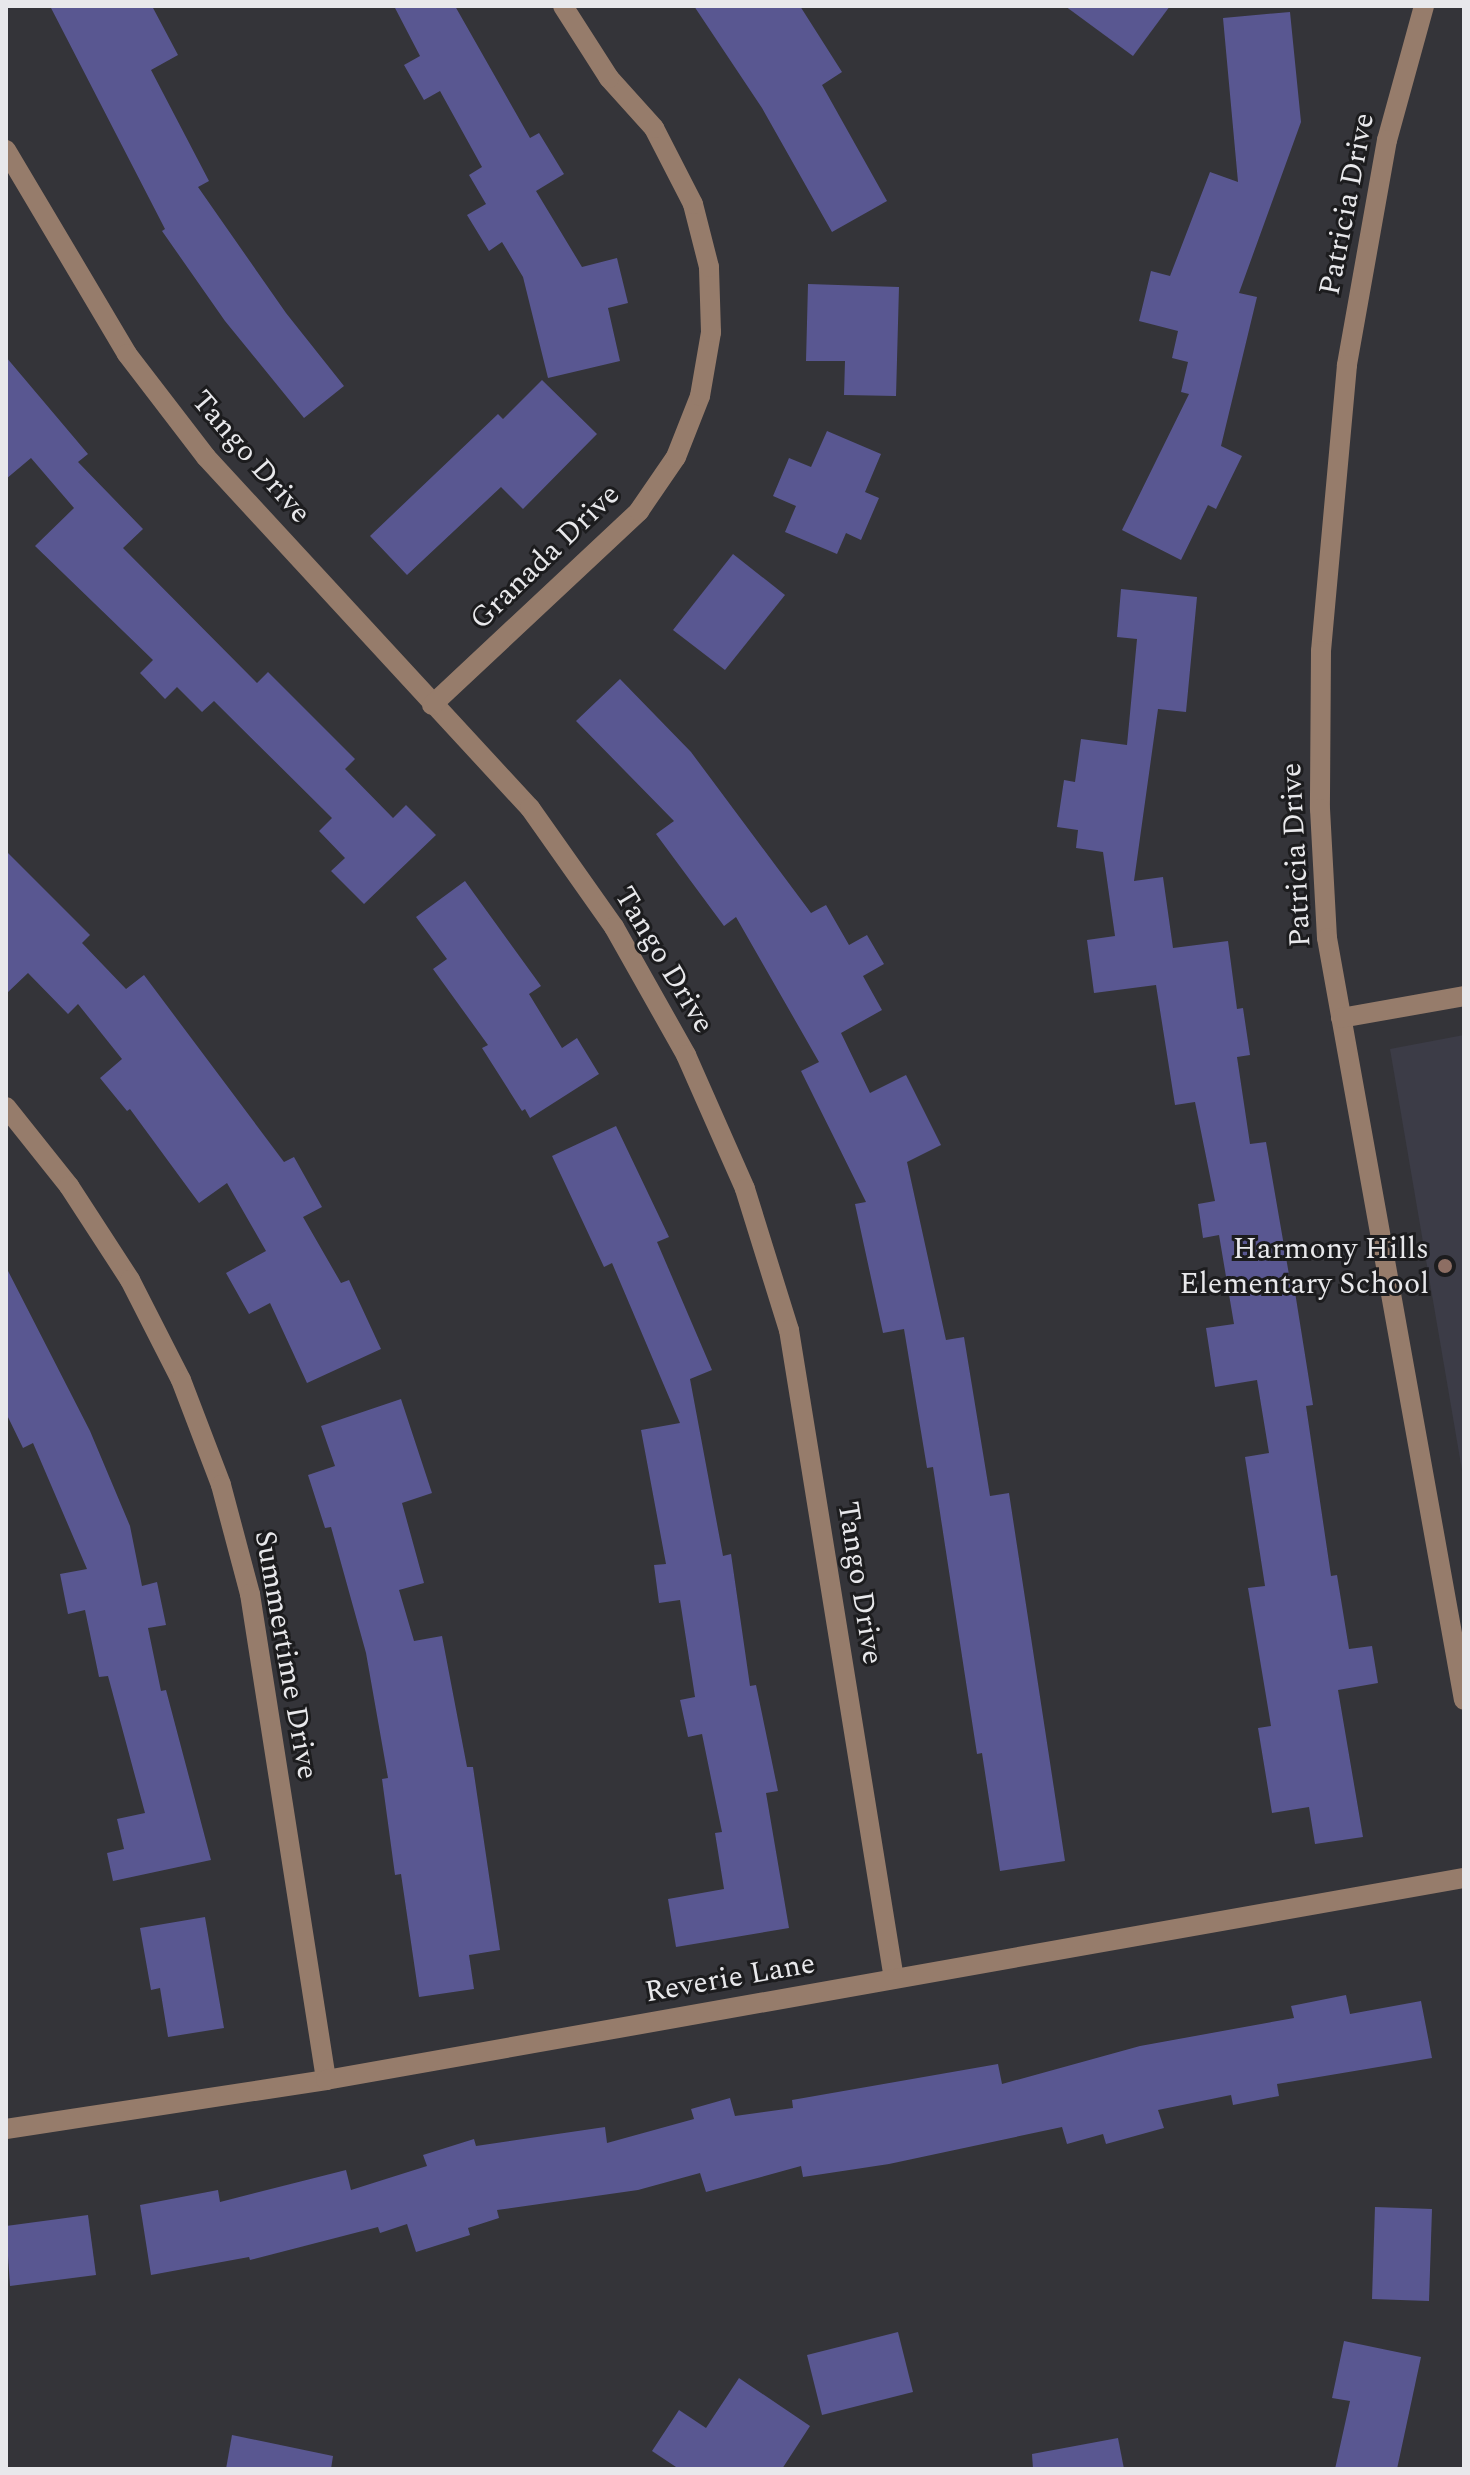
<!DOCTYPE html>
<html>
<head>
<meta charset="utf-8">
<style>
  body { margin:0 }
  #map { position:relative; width:1470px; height:2475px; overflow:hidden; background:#343439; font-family:Spectral,serif }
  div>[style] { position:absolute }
  .built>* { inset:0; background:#3c3c47 }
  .building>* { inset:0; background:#595791 }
  .minor>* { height:20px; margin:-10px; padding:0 10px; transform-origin:10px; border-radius:10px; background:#967c6b }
  .dots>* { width:22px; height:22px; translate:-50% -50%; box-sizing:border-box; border:4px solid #1c1c1e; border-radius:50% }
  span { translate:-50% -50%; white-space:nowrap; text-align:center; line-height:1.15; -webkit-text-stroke:6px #1c1c1e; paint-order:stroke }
  .street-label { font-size:30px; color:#e8e8eb }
  .poi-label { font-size:30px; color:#e8e8eb }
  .right { translate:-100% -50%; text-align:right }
  .frame { position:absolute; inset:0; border:8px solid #e8e8eb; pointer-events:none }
</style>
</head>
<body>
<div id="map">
  <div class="built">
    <i style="clip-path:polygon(1464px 1035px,1464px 1482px,1390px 1049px)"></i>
  </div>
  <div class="building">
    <i style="clip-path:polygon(50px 6px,152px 6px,178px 55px,151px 70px,209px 181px,198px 187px,286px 313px,344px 386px,304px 418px,225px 321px,162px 231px,165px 229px)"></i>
    <i style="clip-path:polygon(394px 6px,455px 6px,530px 138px,539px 133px,564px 174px,536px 191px,582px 267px,617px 258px,628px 303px,608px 308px,620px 361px,548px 378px,523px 277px,502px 242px,489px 251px,467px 215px,486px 204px,469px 175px,482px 167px,440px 91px,424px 100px,404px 65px,420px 56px)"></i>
    <i style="clip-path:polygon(694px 6px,800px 6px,842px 72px,822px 85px,887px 201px,832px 232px,762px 108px)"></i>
    <i style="clip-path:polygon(1065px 6px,1170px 6px,1133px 56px)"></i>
    <i style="clip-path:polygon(1290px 12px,1301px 122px,1239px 293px,1257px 297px,1221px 446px,1242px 456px,1216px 509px,1208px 505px,1181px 560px,1122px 530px,1189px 394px,1181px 392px,1188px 362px,1172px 358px,1178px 331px,1139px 321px,1151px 271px,1170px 276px,1210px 172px,1238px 182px,1223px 18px)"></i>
    <i style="clip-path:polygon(808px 284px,899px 287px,896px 396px,844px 395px,845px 361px,806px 361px)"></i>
    <i style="clip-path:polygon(6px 357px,88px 454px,78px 462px,143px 529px,123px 548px,257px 683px,268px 672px,355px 759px,345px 769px,393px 818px,406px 805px,436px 835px,364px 904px,331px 871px,345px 858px,319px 831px,332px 818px,214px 701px,202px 712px,177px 687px,165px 699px,140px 673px,153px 660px,35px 546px,74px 508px,31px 458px,6px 479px)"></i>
    <i style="clip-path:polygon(542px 380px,597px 434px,523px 509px,501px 487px,407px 575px,370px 536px,498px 414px,503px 419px)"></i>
    <i style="clip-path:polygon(827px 431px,881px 454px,865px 492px,879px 498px,861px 540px,846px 533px,837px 554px,785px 532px,796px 506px,773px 496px,789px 458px,811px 467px)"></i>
    <i style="clip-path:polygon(733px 554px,785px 595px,725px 670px,673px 630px)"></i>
    <i style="clip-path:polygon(1121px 589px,1197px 597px,1186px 712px,1158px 709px,1134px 881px,1163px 877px,1173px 948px,1228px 941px,1237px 1009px,1243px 1008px,1250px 1055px,1237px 1057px,1250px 1144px,1266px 1142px,1292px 1292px,1295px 1292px,1313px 1405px,1306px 1406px,1331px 1576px,1337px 1575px,1349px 1649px,1372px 1646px,1378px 1683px,1338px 1690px,1363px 1837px,1315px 1844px,1309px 1807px,1272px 1813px,1258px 1728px,1271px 1726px,1248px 1588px,1265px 1586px,1245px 1457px,1269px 1453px,1257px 1380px,1215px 1387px,1206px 1328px,1234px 1324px,1219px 1235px,1203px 1238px,1198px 1204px,1215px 1201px,1195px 1102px,1175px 1105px,1156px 985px,1094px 993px,1087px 940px,1115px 936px,1103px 852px,1076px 848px,1078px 830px,1057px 827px,1064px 780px,1075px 782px,1081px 739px,1127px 745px,1137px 639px,1117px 637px)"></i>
    <i style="clip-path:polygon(620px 679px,691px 752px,811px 913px,826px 905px,849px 945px,867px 935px,884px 964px,863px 976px,882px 1010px,841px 1033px,870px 1093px,906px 1075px,941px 1145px,907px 1162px,946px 1340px,964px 1337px,990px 1496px,1009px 1493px,1065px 1861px,1000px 1871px,982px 1753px,977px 1754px,933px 1467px,927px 1468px,904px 1329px,883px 1333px,855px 1204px,866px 1202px,801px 1071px,819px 1062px,736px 917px,724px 926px,656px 834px,674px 821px,576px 721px)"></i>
    <i style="clip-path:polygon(6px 851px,90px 935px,82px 943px,126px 989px,144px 975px,284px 1162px,294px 1157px,322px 1207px,303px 1217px,341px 1283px,349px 1280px,381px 1349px,307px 1383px,270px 1303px,249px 1314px,226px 1273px,266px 1251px,227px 1183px,199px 1203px,130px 1109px,127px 1111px,100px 1078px,122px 1059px,78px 1004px,68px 1014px,28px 973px,6px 994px)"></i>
    <i style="clip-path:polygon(465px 881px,541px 986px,529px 994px,562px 1048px,577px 1038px,599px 1074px,530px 1118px,525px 1109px,522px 1111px,482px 1048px,488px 1045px,433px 969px,447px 959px,416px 917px)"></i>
    <i style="clip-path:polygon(616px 1126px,669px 1237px,657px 1242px,712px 1370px,690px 1379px,723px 1556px,731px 1554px,750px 1686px,756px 1685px,778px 1791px,766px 1793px,789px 1928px,676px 1947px,668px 1899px,724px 1889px,715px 1833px,722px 1832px,702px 1734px,688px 1737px,680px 1700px,695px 1697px,680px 1600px,659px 1603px,654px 1565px,666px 1564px,641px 1430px,680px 1423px,612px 1263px,604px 1267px,552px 1156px)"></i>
    <i style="clip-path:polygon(6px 1267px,90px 1431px,130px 1526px,142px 1586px,157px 1582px,166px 1625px,148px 1628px,161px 1691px,166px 1690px,211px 1860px,113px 1881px,107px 1853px,124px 1849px,117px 1819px,145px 1813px,108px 1676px,99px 1677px,85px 1610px,68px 1614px,60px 1574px,87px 1569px,33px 1443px,23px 1448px,6px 1413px)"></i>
    <i style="clip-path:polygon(401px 1399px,432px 1493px,402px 1503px,424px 1583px,399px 1590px,414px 1641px,442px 1636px,467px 1767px,473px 1767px,500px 1950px,469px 1955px,474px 1989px,419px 1997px,401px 1874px,395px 1875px,382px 1779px,388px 1778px,366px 1653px,331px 1527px,325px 1528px,308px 1475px,335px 1466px,321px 1426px)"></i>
    <i style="clip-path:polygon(205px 1917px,224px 2028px,168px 2037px,160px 1988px,151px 1990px,140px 1928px)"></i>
    <i style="clip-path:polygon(1346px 1995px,1350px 2014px,1421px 2001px,1432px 2058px,1277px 2084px,1279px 2096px,1233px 2105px,1231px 2095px,1158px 2110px,1164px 2128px,1106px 2144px,1103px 2134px,1067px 2144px,1062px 2127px,889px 2164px,803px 2177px,801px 2166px,706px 2192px,700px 2173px,638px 2190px,497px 2210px,499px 2218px,468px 2228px,470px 2235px,416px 2252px,407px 2224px,380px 2233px,378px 2227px,250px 2260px,249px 2257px,151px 2275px,140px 2205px,218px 2190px,220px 2202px,346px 2170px,351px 2190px,427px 2166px,423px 2155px,474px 2139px,476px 2146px,605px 2127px,607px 2143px,694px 2119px,691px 2109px,730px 2098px,735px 2116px,793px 2108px,792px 2100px,998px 2064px,1002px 2084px,1140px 2046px,1294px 2018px,1291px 2006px)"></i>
    <i style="clip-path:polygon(1375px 2207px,1432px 2209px,1429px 2301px,1372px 2299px)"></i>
    <i style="clip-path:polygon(88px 2215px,96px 2275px,10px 2286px,6px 2226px)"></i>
    <i style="clip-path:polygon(898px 2332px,913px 2392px,822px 2415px,807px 2355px)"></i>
    <i style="clip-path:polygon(1344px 2341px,1421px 2357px,1397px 2469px,1335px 2469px,1350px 2401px,1332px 2398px)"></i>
    <i style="clip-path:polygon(739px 2378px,810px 2426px,782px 2469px,679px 2469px,652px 2451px,679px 2410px,706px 2428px)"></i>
    <i style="clip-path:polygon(232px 2435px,333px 2456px,331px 2469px,226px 2469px)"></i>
    <i style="clip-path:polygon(1118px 2438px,1124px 2469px,1033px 2469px,1032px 2454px)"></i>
  </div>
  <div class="minor">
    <i style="left:1424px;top:6px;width:139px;rotate:105.4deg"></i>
    <i style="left:1387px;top:140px;width:229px;rotate:100.1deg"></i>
    <i style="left:1347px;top:365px;width:287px;rotate:95.2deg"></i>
    <i style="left:1321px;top:651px;width:158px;rotate:90.4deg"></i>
    <i style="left:1320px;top:809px;width:129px;rotate:86.9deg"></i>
    <i style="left:1327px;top:938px;width:774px;rotate:79.81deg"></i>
    <i style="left:6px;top:150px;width:237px;rotate:59.3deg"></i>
    <i style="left:127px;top:354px;width:130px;rotate:52.5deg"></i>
    <i style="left:206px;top:457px;width:478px;rotate:47.3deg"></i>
    <i style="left:530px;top:808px;width:146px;rotate:54.8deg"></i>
    <i style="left:614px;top:927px;width:147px;rotate:60.6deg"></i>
    <i style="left:686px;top:1055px;width:146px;rotate:66.2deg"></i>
    <i style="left:745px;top:1189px;width:148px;rotate:72.7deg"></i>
    <i style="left:789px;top:1330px;width:657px;rotate:80.81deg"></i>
    <i style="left:432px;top:705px;width:284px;rotate:-43.1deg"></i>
    <i style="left:639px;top:511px;width:65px;rotate:-55.6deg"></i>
    <i style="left:676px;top:457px;width:66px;rotate:-68.5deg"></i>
    <i style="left:700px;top:396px;width:65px;rotate:-80.2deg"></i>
    <i style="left:711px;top:332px;width:65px;rotate:-91.8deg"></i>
    <i style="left:709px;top:267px;width:65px;rotate:-104.3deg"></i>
    <i style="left:693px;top:204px;width:85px;rotate:-117.2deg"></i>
    <i style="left:654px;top:128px;width:67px;rotate:-132deg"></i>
    <i style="left:609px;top:78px;width:85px;rotate:-122.6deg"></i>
    <i style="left:1341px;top:1018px;width:125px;rotate:-10.1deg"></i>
    <i style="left:6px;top:1107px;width:101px;rotate:51.4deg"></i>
    <i style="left:69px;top:1186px;width:112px;rotate:57deg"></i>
    <i style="left:130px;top:1280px;width:112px;rotate:63deg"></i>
    <i style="left:181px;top:1380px;width:112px;rotate:69.1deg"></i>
    <i style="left:221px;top:1485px;width:113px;rotate:75.1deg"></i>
    <i style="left:250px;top:1594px;width:492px;rotate:81.1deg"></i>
    <i style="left:6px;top:2129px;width:324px;rotate:-8.7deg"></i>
    <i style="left:326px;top:2080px;width:1156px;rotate:-10.07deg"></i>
  </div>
  <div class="dots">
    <i style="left:1445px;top:1266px;background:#8d6e63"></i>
  </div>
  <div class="street-label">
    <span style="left:1347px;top:204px;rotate:-79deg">Patricia Drive</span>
    <span style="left:251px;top:457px;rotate:49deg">Tango Drive</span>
    <span style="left:545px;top:557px;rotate:-44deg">Granada Drive</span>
    <span style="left:1296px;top:855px;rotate:-93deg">Patricia Drive</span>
    <span style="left:664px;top:960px;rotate:59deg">Tango Drive</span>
    <span style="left:860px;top:1583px;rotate:81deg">Tango Drive</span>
    <span style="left:286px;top:1655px;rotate:80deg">Summertime Drive</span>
    <span style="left:730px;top:1978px;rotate:-10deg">Reverie Lane</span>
  </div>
  <div class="poi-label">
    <span class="right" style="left:1429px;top:1266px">Harmony Hills<br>Elementary School</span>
  </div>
  <div class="frame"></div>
</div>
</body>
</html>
